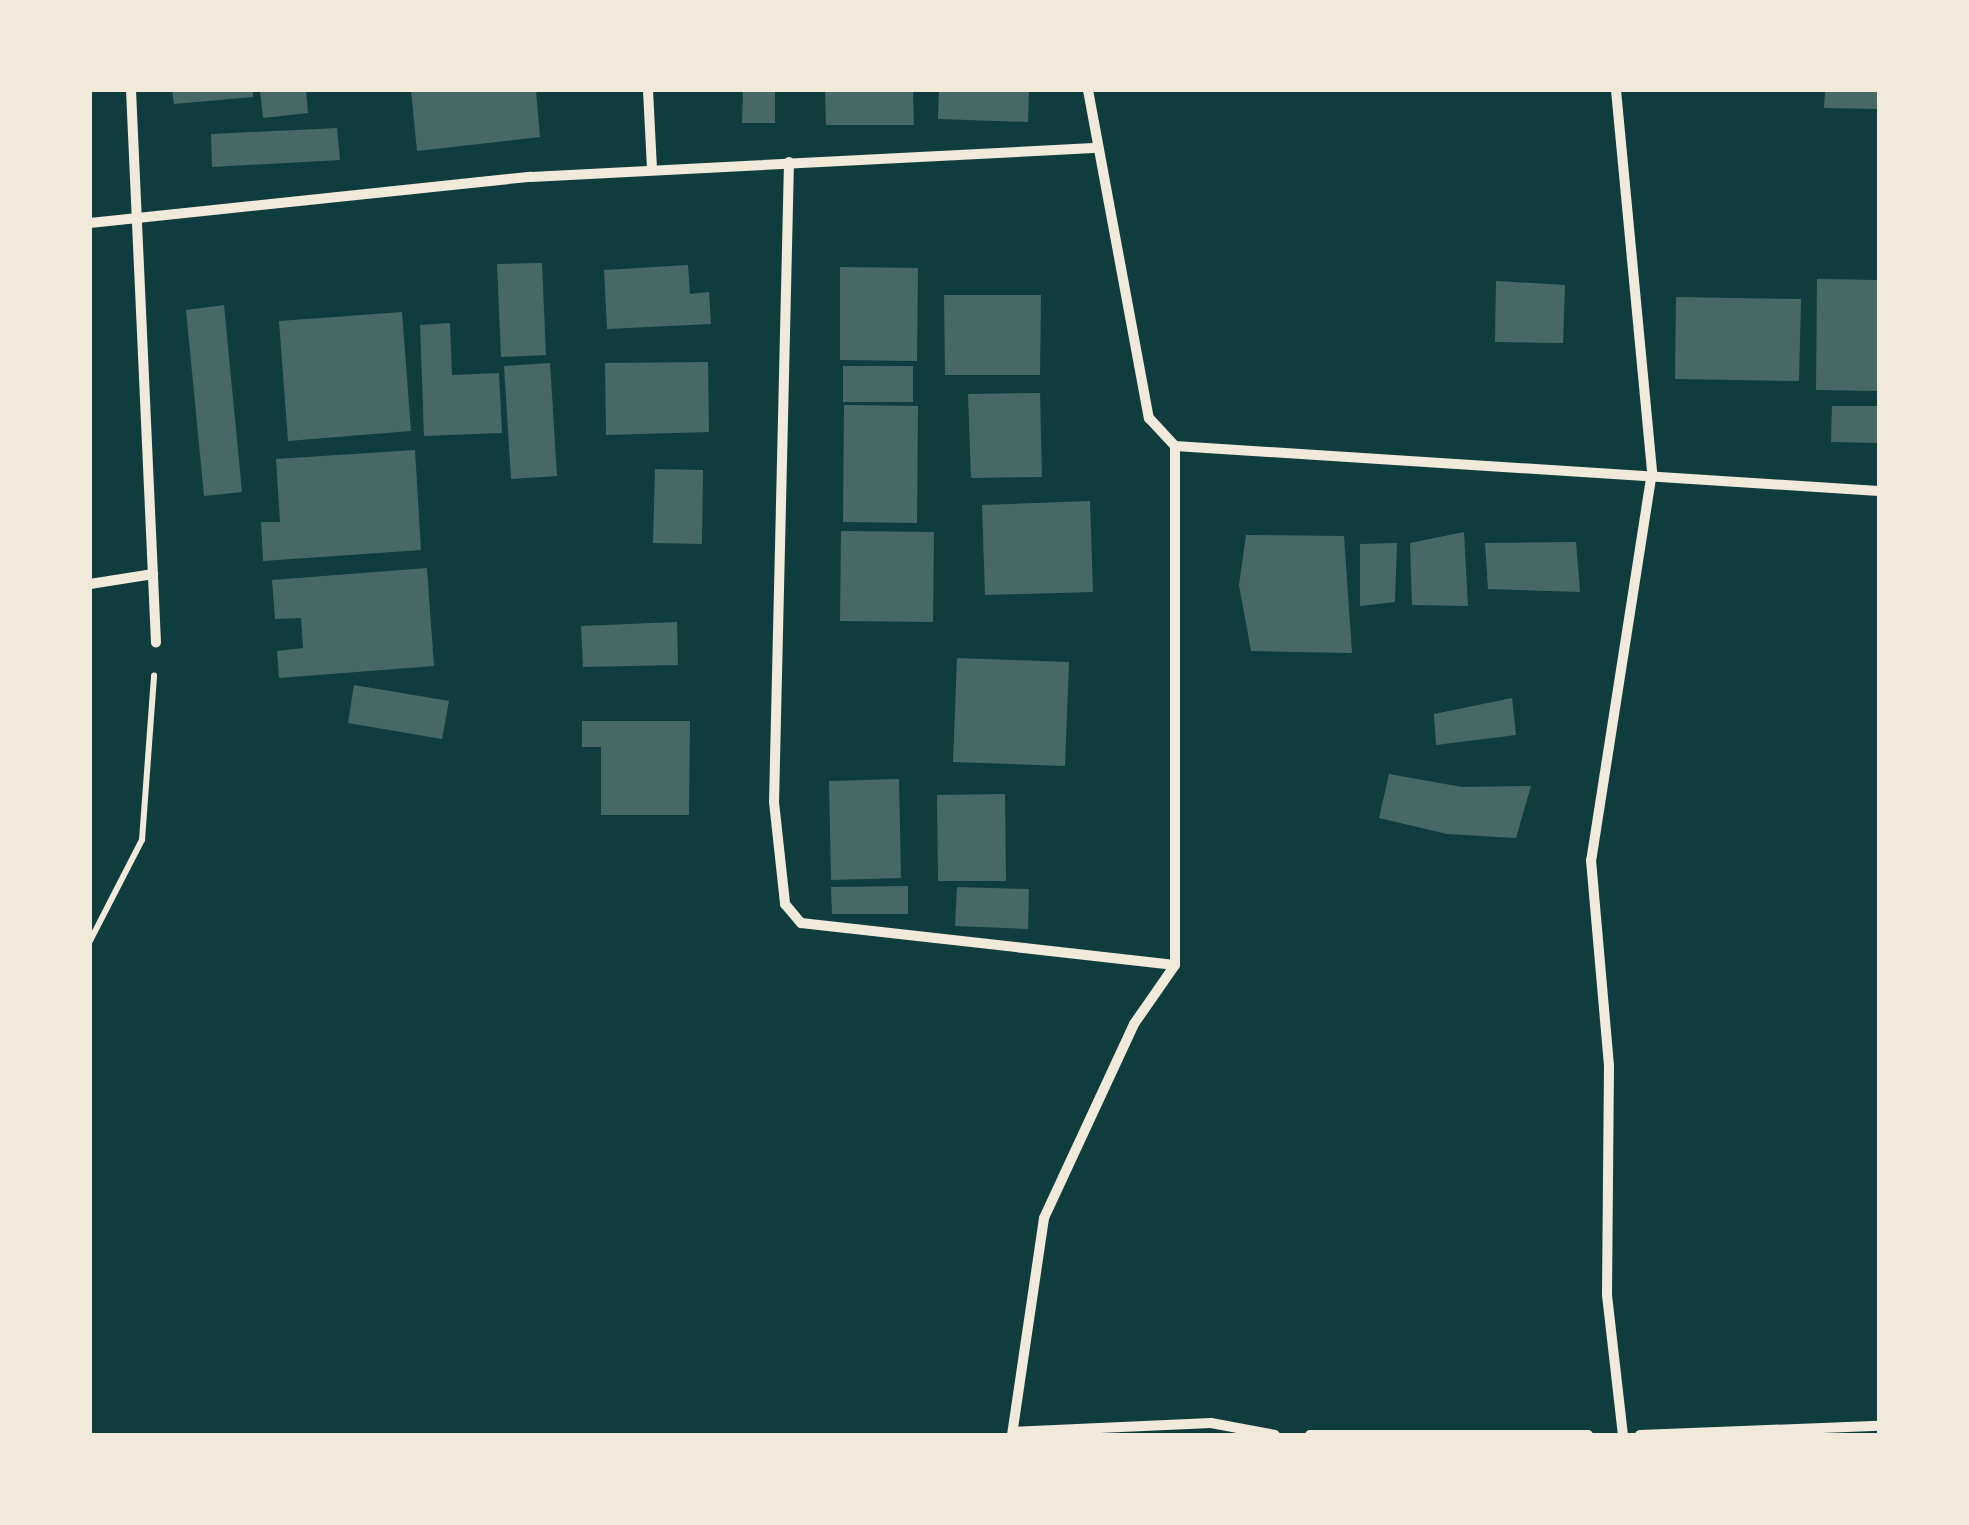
<!DOCTYPE html>
<html>
<head>
<meta charset="utf-8">
<style>
  body { margin:0 }
  #map { position:relative; width:1969px; height:1525px; overflow:hidden; background:#0f3d3e; font-family:"Alegreya Sans",sans-serif }
  div>[style] { position:absolute }
  .building>* { inset:0; background:#486865 }
  .path>* { height:6px; margin:-3px; padding:0 3px; transform-origin:3px; border-radius:3px; background:#f1e9da }
  .minor>* { height:10px; margin:-5px; padding:0 5px; transform-origin:5px; border-radius:5px; background:#f1e9da }
  span { translate:-50% -50%; white-space:nowrap; text-align:center; line-height:1.15; -webkit-text-stroke:8px #f1e9da; paint-order:stroke }
  .frame { position:absolute; inset:0; border:92px solid #f1e9da; pointer-events:none }
</style>
</head>
<body>
<div id="map">
  <div class="building">
    <i style="clip-path:polygon(172px 90px,253px 90px,253px 97px,174px 104px)"></i>
    <i style="clip-path:polygon(260px 90px,306px 90px,308px 113px,263px 118px)"></i>
    <i style="clip-path:polygon(411px 90px,536px 91px,540px 137px,417px 151px)"></i>
    <i style="clip-path:polygon(743px 90px,775px 90px,775px 123px,742px 123px)"></i>
    <i style="clip-path:polygon(825px 90px,913px 90px,914px 125px,826px 125px)"></i>
    <i style="clip-path:polygon(939px 90px,1029px 90px,1028px 122px,938px 119px)"></i>
    <i style="clip-path:polygon(1825px 90px,1879px 90px,1879px 109px,1824px 108px)"></i>
    <i style="clip-path:polygon(337px 128px,340px 160px,212px 167px,211px 134px)"></i>
    <i style="clip-path:polygon(542px 263px,546px 355px,501px 357px,497px 264px)"></i>
    <i style="clip-path:polygon(688px 265px,690px 294px,709px 292px,711px 324px,607px 329px,604px 270px)"></i>
    <i style="clip-path:polygon(840px 267px,918px 268px,917px 361px,840px 360px)"></i>
    <i style="clip-path:polygon(1817px 279px,1879px 280px,1879px 391px,1816px 390px)"></i>
    <i style="clip-path:polygon(1496px 281px,1565px 285px,1563px 343px,1495px 342px)"></i>
    <i style="clip-path:polygon(944px 295px,1041px 295px,1040px 375px,945px 375px)"></i>
    <i style="clip-path:polygon(1676px 297px,1801px 299px,1799px 381px,1675px 379px)"></i>
    <i style="clip-path:polygon(224px 305px,242px 492px,204px 496px,186px 310px)"></i>
    <i style="clip-path:polygon(402px 312px,411px 431px,288px 441px,279px 321px)"></i>
    <i style="clip-path:polygon(450px 323px,452px 375px,499px 373px,502px 433px,424px 436px,420px 325px)"></i>
    <i style="clip-path:polygon(708px 362px,709px 432px,606px 435px,605px 363px)"></i>
    <i style="clip-path:polygon(550px 363px,557px 476px,511px 479px,504px 366px)"></i>
    <i style="clip-path:polygon(843px 366px,913px 366px,913px 402px,843px 402px)"></i>
    <i style="clip-path:polygon(1040px 393px,1042px 477px,971px 478px,968px 394px)"></i>
    <i style="clip-path:polygon(844px 405px,918px 406px,917px 523px,843px 522px)"></i>
    <i style="clip-path:polygon(1832px 406px,1879px 406px,1879px 443px,1831px 442px)"></i>
    <i style="clip-path:polygon(415px 450px,421px 550px,263px 561px,261px 522px,280px 522px,276px 459px)"></i>
    <i style="clip-path:polygon(655px 469px,703px 470px,702px 544px,653px 543px)"></i>
    <i style="clip-path:polygon(1090px 501px,1093px 592px,985px 595px,982px 505px)"></i>
    <i style="clip-path:polygon(841px 531px,934px 532px,933px 622px,840px 621px)"></i>
    <i style="clip-path:polygon(1464px 532px,1468px 606px,1412px 605px,1410px 543px)"></i>
    <i style="clip-path:polygon(1246px 535px,1344px 536px,1352px 653px,1251px 651px,1239px 585px)"></i>
    <i style="clip-path:polygon(1576px 542px,1580px 592px,1488px 589px,1485px 543px)"></i>
    <i style="clip-path:polygon(1397px 543px,1395px 602px,1360px 606px,1360px 544px)"></i>
    <i style="clip-path:polygon(427px 568px,434px 666px,279px 678px,277px 651px,303px 648px,301px 618px,275px 619px,272px 580px)"></i>
    <i style="clip-path:polygon(677px 622px,678px 665px,583px 667px,581px 626px)"></i>
    <i style="clip-path:polygon(957px 658px,1069px 662px,1065px 766px,953px 762px)"></i>
    <i style="clip-path:polygon(354px 685px,449px 701px,442px 739px,348px 723px)"></i>
    <i style="clip-path:polygon(1512px 698px,1516px 735px,1436px 745px,1434px 714px)"></i>
    <i style="clip-path:polygon(582px 721px,690px 721px,689px 815px,601px 815px,601px 747px,582px 747px)"></i>
    <i style="clip-path:polygon(1389px 774px,1462px 787px,1531px 786px,1516px 838px,1447px 834px,1379px 818px)"></i>
    <i style="clip-path:polygon(899px 779px,901px 878px,831px 880px,829px 781px)"></i>
    <i style="clip-path:polygon(1005px 794px,1006px 881px,938px 881px,937px 795px)"></i>
    <i style="clip-path:polygon(908px 886px,908px 914px,832px 914px,831px 887px)"></i>
    <i style="clip-path:polygon(957px 887px,1029px 889px,1028px 929px,955px 926px)"></i>
  </div>
  <div class="path">
    <i style="left:90px;top:941px;width:114px;rotate:-62.8deg"></i>
    <i style="left:142px;top:840px;width:165px;rotate:-85.8deg"></i>
  </div>
  <div class="minor">
    <i style="left:131px;top:90px;width:553px;rotate:87.41deg"></i>
    <i style="left:648px;top:90px;width:80px;rotate:87.1deg"></i>
    <i style="left:1088px;top:90px;width:334px;rotate:79.5deg"></i>
    <i style="left:1149px;top:418px;width:38px;rotate:47deg"></i>
    <i style="left:1175px;top:446px;width:705px;rotate:3.66deg"></i>
    <i style="left:1616px;top:90px;width:384px;rotate:84.6deg"></i>
    <i style="left:1652px;top:472px;width:393px;rotate:98.9deg"></i>
    <i style="left:1591px;top:860px;width:206px;rotate:85deg"></i>
    <i style="left:1609px;top:1065px;width:230px;rotate:90.5deg"></i>
    <i style="left:1607px;top:1295px;width:141px;rotate:83.5deg"></i>
    <i style="left:789px;top:162px;width:640px;rotate:91.34deg"></i>
    <i style="left:774px;top:802px;width:103px;rotate:83.8deg"></i>
    <i style="left:785px;top:904px;width:25px;rotate:50deg"></i>
    <i style="left:801px;top:923px;width:376px;rotate:6.4deg"></i>
    <i style="left:90px;top:223px;width:443px;rotate:-6deg"></i>
    <i style="left:531px;top:177px;width:563px;rotate:-2.95deg"></i>
    <i style="left:90px;top:584px;width:64px;rotate:-9deg"></i>
    <i style="left:1013px;top:1432px;width:198px;rotate:-2.6deg"></i>
    <i style="left:1211px;top:1423px;width:65px;rotate:10.6deg"></i>
    <i style="left:1012px;top:1435px;width:219px;rotate:-81.6deg"></i>
    <i style="left:1044px;top:1218px;width:214px;rotate:-65.1deg"></i>
    <i style="left:1134px;top:1024px;width:72px;rotate:-55.2deg"></i>
    <i style="left:1175px;top:965px;width:519px;rotate:-90deg"></i>
    <i style="left:1310px;top:1435px;width:278px"></i>
    <i style="left:1640px;top:1435px;width:239px;rotate:-2.2deg"></i>
  </div>
  <div class="frame"></div>
</div>
</body>
</html>
